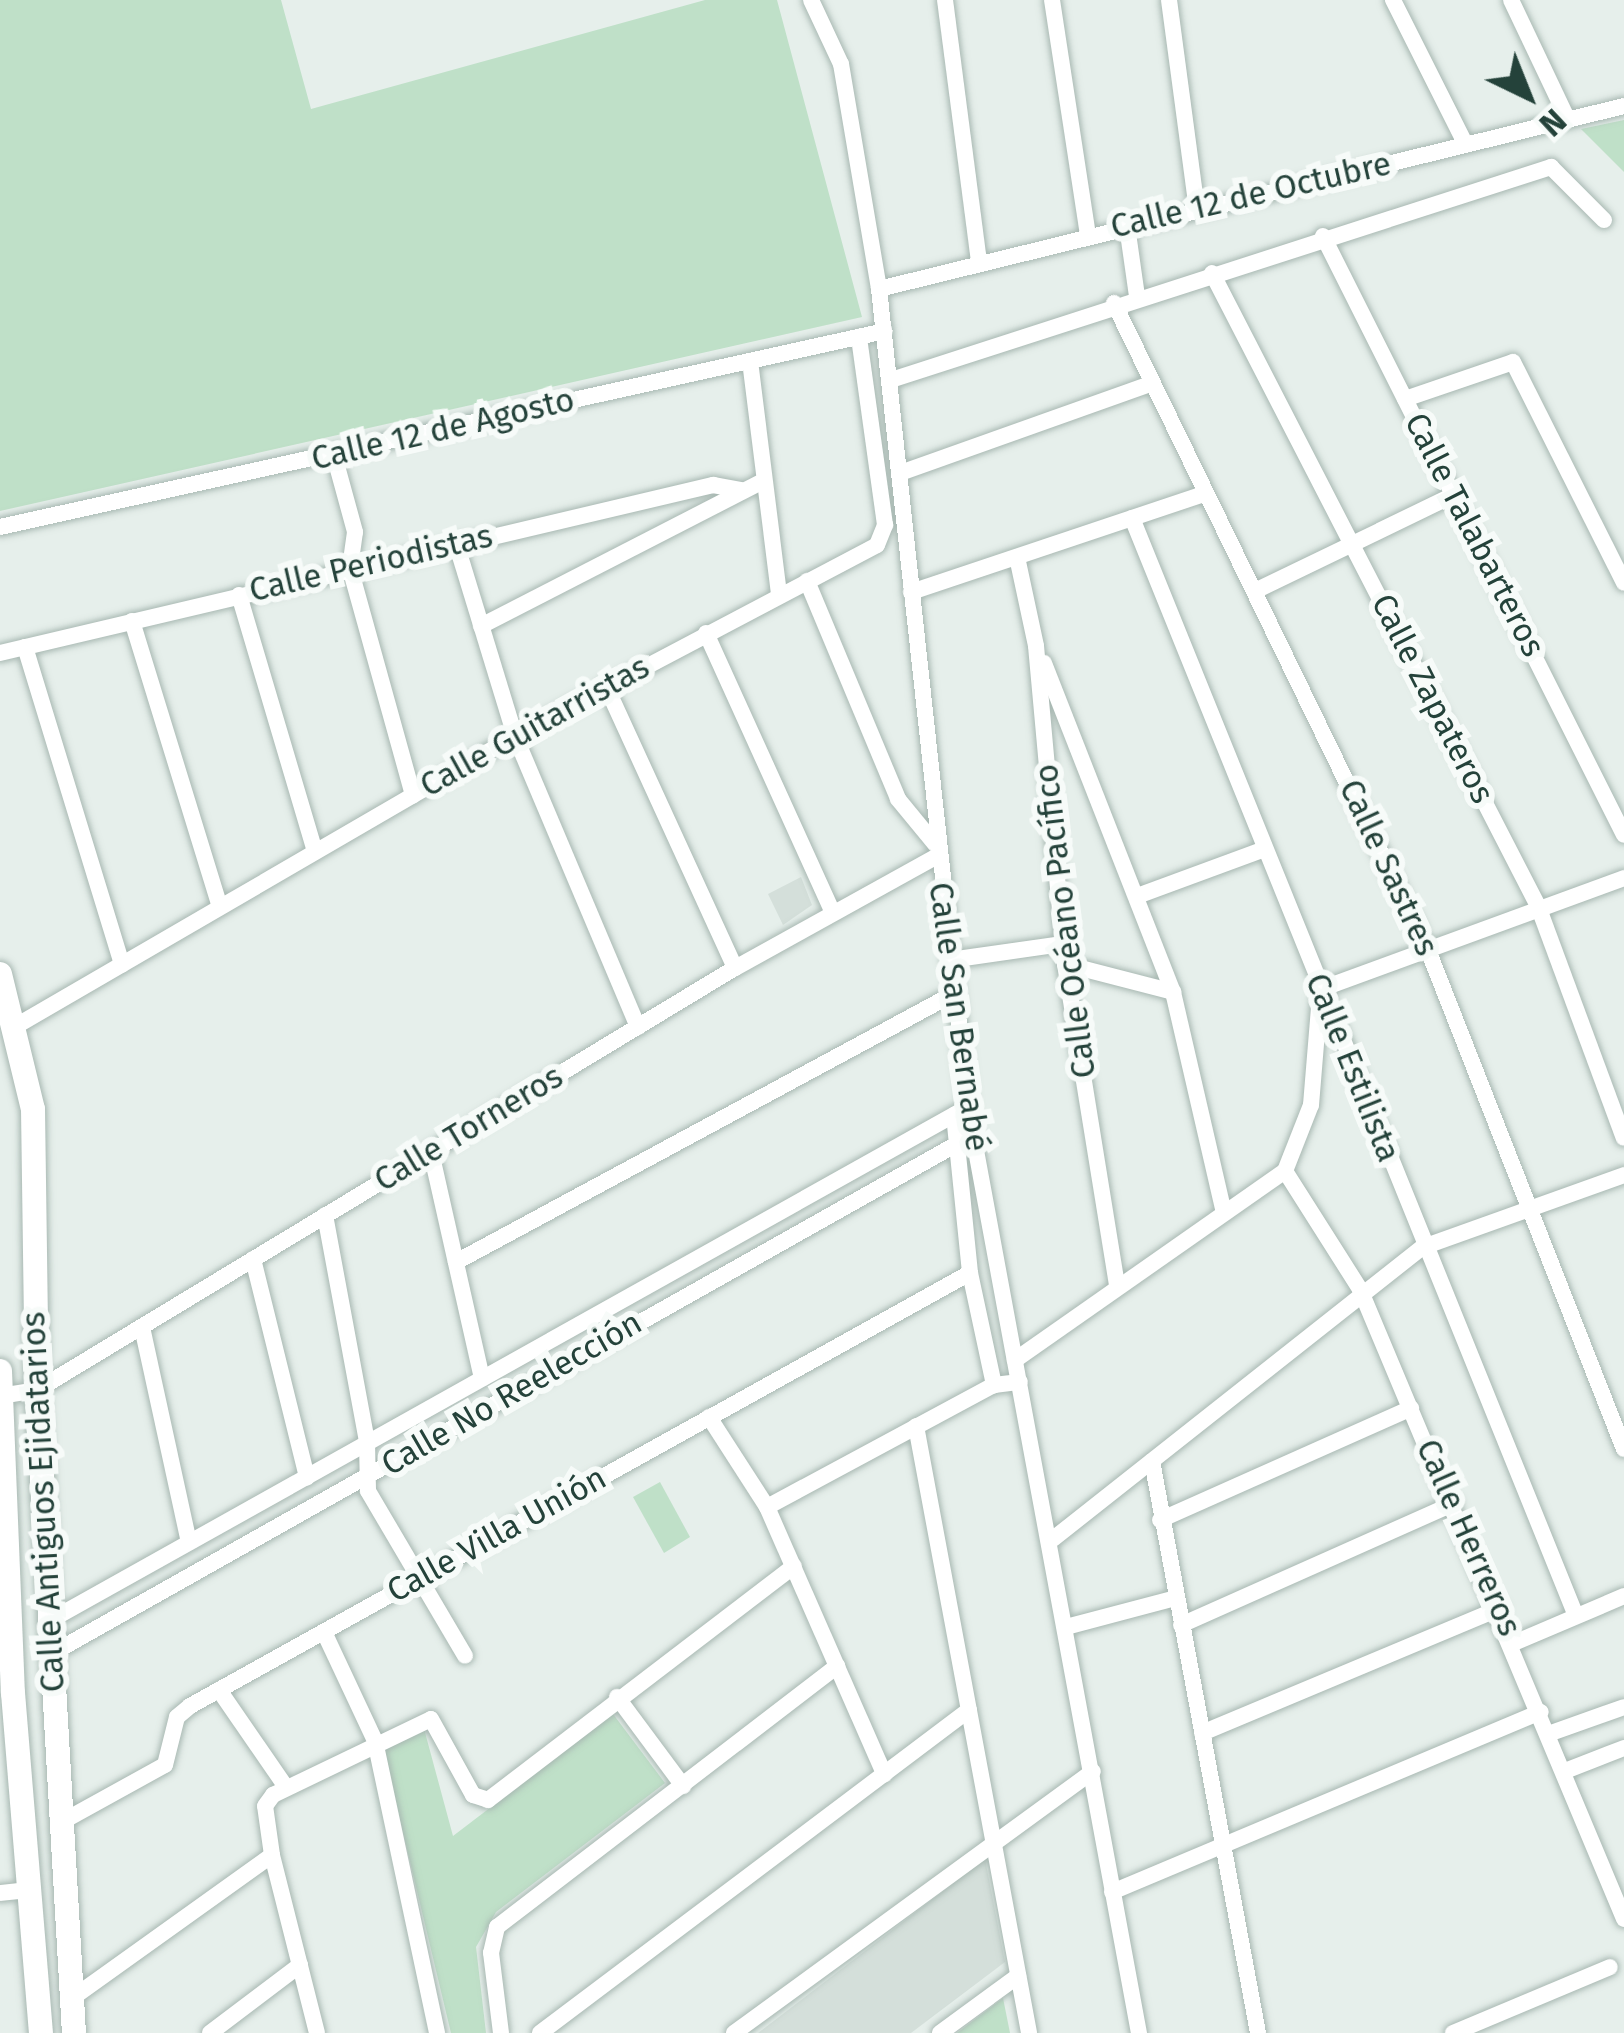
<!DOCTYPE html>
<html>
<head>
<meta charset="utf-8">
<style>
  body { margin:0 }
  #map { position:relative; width:1624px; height:2033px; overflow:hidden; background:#e6efeb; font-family:"Fira Sans",sans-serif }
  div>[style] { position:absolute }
  .built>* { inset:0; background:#d4dfda }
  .green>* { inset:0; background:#bfe0c8 }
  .roads { filter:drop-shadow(0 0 3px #a8b8b2) drop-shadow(0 0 3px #a8b8b2) }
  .street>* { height:16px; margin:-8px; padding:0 8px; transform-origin:8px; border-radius:8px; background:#fff }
  .secondary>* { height:24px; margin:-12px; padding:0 12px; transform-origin:12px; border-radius:12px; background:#fff }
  span { translate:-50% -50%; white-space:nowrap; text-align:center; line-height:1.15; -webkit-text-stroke:12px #f7fbf9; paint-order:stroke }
  .street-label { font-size:33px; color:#24423a }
  .north { position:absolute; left:1468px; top:36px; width:120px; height:120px; -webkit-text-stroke:9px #f7fbf9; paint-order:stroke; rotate:137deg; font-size:33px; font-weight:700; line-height:48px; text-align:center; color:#24423a }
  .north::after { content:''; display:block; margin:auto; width:42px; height:54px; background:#24423a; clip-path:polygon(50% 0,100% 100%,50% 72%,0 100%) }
</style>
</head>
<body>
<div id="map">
  <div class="built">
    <i style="clip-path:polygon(801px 877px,812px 905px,783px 925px,768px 894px)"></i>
    <i style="clip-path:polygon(985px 1859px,1005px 1962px,911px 2033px,758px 2033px)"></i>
  </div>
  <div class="green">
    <i style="clip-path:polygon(0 0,281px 0,311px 109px,705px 0,777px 0,862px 317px,0 511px)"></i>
    <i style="clip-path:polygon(1624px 120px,1624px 172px,1581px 129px)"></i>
    <i style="clip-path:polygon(660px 1482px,690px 1537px,664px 1553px,633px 1497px)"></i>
    <i style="clip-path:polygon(613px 1714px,665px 1783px,496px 1912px,476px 1947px,486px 2033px,451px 2033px,383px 1749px,423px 1725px,453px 1836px)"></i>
    <i style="clip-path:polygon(1003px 1998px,1010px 2033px,957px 2033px)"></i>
  </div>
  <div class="roads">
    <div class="street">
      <i style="left:811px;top:0;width:71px;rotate:64.9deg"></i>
      <i style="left:841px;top:64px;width:228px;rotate:80.4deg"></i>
      <i style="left:879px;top:289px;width:823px;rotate:83.79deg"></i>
      <i style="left:968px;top:1107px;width:942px;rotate:79.54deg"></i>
      <i style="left:945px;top:0;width:265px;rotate:82.6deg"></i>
      <i style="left:1052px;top:0;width:239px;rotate:81.3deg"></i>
      <i style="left:1169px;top:0;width:212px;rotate:82.4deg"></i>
      <i style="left:1393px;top:0;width:162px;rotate:63.3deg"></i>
      <i style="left:1511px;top:0;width:133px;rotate:64.6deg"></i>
      <i style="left:1127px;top:226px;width:71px;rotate:81.9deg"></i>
      <i style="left:1323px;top:236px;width:670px;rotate:63.32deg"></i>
      <i style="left:1212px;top:273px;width:712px;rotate:62.75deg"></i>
      <i style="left:1538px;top:906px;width:247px;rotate:69.7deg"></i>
      <i style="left:879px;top:289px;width:767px;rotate:-13.8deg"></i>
      <i style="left:1114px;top:303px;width:719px;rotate:64.11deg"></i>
      <i style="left:1428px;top:950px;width:536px;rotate:68.56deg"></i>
      <i style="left:750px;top:361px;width:235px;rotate:82.9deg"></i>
      <i style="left:891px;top:380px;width:694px;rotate:-17.89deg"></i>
      <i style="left:1551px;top:167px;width:75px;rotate:45deg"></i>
      <i style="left:1405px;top:399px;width:114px;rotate:-18.9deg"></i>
      <i style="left:1513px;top:362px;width:247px;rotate:63.3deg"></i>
      <i style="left:334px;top:455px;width:80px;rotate:74.7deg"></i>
      <i style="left:355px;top:532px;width:36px;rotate:98deg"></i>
      <i style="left:350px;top:568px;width:236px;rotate:74.5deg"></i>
      <i style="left:900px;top:473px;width:265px;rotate:-19.6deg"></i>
      <i style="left:1132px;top:518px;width:1184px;rotate:67.98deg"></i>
      <i style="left:0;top:527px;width:906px;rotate:-12.49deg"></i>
      <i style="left:456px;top:543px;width:202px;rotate:73deg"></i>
      <i style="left:515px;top:736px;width:316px;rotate:67.1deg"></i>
      <i style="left:1017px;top:557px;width:91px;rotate:77.9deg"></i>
      <i style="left:1036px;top:646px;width:319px;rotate:84.8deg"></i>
      <i style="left:1065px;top:964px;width:326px;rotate:80.8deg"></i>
      <i style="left:807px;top:581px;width:236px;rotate:67.3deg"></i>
      <i style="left:898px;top:799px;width:58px;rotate:50.6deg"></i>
      <i style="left:1255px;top:591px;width:221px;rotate:-25.8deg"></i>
      <i style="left:911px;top:592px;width:309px;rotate:-18.5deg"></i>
      <i style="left:239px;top:595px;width:267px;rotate:73.5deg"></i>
      <i style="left:132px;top:621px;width:299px;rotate:72.9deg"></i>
      <i style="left:481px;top:626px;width:315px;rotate:-27.2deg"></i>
      <i style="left:706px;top:633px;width:305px;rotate:65.6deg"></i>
      <i style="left:25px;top:647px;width:332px;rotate:73deg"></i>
      <i style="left:0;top:653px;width:733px;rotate:-13.26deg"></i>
      <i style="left:713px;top:485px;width:29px;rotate:10deg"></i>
      <i style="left:1044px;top:663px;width:353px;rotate:68.6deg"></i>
      <i style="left:1173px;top:992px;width:222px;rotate:77deg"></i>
      <i style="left:606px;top:686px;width:310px;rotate:65.4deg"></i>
      <i style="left:1140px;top:895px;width:130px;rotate:-20.2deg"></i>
      <i style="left:950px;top:960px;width:114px;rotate:-8.1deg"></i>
      <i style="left:1065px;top:964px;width:112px;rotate:14.5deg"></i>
      <i style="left:1321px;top:989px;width:323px;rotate:-20.1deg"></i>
      <i style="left:16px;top:1026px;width:577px;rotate:-30.16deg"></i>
      <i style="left:515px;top:736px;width:409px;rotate:-27.8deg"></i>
      <i style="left:877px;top:545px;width:22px;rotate:-68deg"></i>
      <i style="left:885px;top:525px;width:190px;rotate:-97.9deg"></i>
      <i style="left:954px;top:1115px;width:159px;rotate:84.2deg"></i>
      <i style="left:970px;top:1273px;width:115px;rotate:77.9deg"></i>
      <i style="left:431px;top:1152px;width:232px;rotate:77.3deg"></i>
      <i style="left:1285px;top:1171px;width:140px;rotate:57.6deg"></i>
      <i style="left:1360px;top:1289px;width:683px;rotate:67.26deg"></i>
      <i style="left:325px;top:1215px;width:231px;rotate:79.5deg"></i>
      <i style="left:367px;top:1442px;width:49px;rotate:88.8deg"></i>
      <i style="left:368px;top:1491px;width:191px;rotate:59.5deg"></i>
      <i style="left:253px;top:1259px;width:225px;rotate:76.1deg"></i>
      <i style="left:456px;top:1262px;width:567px;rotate:-28.33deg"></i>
      <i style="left:142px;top:1327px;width:220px;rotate:77.7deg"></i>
      <i style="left:1015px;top:1360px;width:330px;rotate:-35deg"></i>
      <i style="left:1285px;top:1171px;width:71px;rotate:-68.5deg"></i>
      <i style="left:1311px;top:1105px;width:109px;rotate:-85.3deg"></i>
      <i style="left:0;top:1396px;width:37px;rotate:-9deg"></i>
      <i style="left:37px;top:1390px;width:816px;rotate:-31.16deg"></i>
      <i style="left:735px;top:968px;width:231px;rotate:-29deg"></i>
      <i style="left:709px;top:1417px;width:107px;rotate:57.2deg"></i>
      <i style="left:767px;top:1507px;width:292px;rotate:66.3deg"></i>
      <i style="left:916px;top:1426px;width:617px;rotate:79.45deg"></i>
      <i style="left:1152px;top:1461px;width:582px;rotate:79.5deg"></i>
      <i style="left:767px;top:1507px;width:258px;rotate:-28.3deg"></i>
      <i style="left:994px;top:1385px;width:26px;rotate:-7deg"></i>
      <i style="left:1160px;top:1520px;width:275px;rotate:-24deg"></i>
      <i style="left:1053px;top:1539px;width:471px;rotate:-38.3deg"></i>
      <i style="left:1423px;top:1247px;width:214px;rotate:-19.7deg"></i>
      <i style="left:49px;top:1621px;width:1053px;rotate:-29.22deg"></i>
      <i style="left:1181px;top:1625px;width:298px;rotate:-24deg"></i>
      <i style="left:1066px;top:1627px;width:114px;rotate:-14.8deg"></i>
      <i style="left:324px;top:1632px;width:120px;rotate:64.9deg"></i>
      <i style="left:375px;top:1741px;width:299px;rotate:78deg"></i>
      <i style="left:1514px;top:1643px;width:120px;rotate:-23.1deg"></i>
      <i style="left:51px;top:1654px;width:1058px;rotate:-29.38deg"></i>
      <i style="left:219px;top:1690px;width:118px;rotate:55.4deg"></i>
      <i style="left:617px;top:1697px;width:111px;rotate:53.4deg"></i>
      <i style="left:1202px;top:1733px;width:322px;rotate:-22.7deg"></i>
      <i style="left:1551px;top:1733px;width:77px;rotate:-19.6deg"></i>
      <i style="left:1565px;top:1771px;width:63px;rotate:-21.3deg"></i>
      <i style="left:58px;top:1824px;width:122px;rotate:-28.9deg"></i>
      <i style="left:165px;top:1765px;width:49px;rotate:-76deg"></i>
      <i style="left:177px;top:1717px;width:17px;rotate:-40deg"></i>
      <i style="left:190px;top:1706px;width:892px;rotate:-29.04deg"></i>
      <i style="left:1112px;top:1892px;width:465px;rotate:-22.8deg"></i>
      <i style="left:0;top:1893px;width:30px;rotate:-6deg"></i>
      <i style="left:71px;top:1999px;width:247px;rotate:-35.6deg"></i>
      <i style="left:210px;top:2033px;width:113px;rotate:-37.1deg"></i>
      <i style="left:317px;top:2033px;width:184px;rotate:-104.2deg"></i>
      <i style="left:272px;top:1855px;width:49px;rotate:-98.1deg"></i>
      <i style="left:265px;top:1806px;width:14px;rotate:-54deg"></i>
      <i style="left:273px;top:1795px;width:175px;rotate:-25.7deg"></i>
      <i style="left:431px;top:1719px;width:87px;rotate:61.1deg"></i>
      <i style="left:473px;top:1795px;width:16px;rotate:18deg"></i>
      <i style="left:488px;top:1800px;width:385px;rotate:-37.4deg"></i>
      <i style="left:501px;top:2033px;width:81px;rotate:-97.1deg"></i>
      <i style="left:491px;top:1953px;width:27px;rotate:-77deg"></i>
      <i style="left:497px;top:1927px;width:429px;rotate:-37.5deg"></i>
      <i style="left:540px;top:2033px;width:537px;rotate:-36.98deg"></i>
      <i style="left:734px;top:2033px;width:444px;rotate:-36.1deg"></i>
      <i style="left:940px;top:2033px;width:97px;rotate:-36.2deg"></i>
      <i style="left:1453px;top:2033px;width:170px;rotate:-22.8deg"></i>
    </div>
    <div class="secondary">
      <i style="left:0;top:974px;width:139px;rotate:76.3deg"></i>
      <i style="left:33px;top:1109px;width:281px;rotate:89.2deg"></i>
      <i style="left:37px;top:1390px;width:644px;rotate:86.71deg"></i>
      <i style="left:0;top:1371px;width:322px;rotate:87.7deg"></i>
      <i style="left:13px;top:1693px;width:341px;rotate:85.3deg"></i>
    </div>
  </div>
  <div class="street-label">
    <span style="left:1251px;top:196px;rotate:-13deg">Calle 12 de Octubre</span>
    <span style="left:443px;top:430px;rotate:-13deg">Calle 12 de Agosto</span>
    <span style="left:1474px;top:535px;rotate:63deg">Calle Talabarteros</span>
    <span style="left:371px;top:564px;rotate:-13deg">Calle Periodistas</span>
    <span style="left:1432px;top:699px;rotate:63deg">Calle Zapateros</span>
    <span style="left:535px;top:727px;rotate:-29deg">Calle Guitarristas</span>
    <span style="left:1388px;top:868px;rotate:65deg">Calle Sastres</span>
    <span style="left:1066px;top:921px;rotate:-97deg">Calle Océano Pacífico</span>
    <span style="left:958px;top:1017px;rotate:82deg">Calle San Bernabé</span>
    <span style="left:1352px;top:1068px;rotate:68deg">Calle Estilista</span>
    <span style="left:469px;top:1129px;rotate:-31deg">Calle Torneros</span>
    <span style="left:512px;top:1394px;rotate:-30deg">Calle No Reelección</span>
    <span style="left:44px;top:1502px;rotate:-93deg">Calle Antiguos Ejidatarios</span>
    <span style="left:497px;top:1535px;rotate:-29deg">Calle Villa Unión</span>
    <span style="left:1468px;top:1538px;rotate:66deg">Calle Herreros</span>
  </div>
  <div class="north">N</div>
</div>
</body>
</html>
